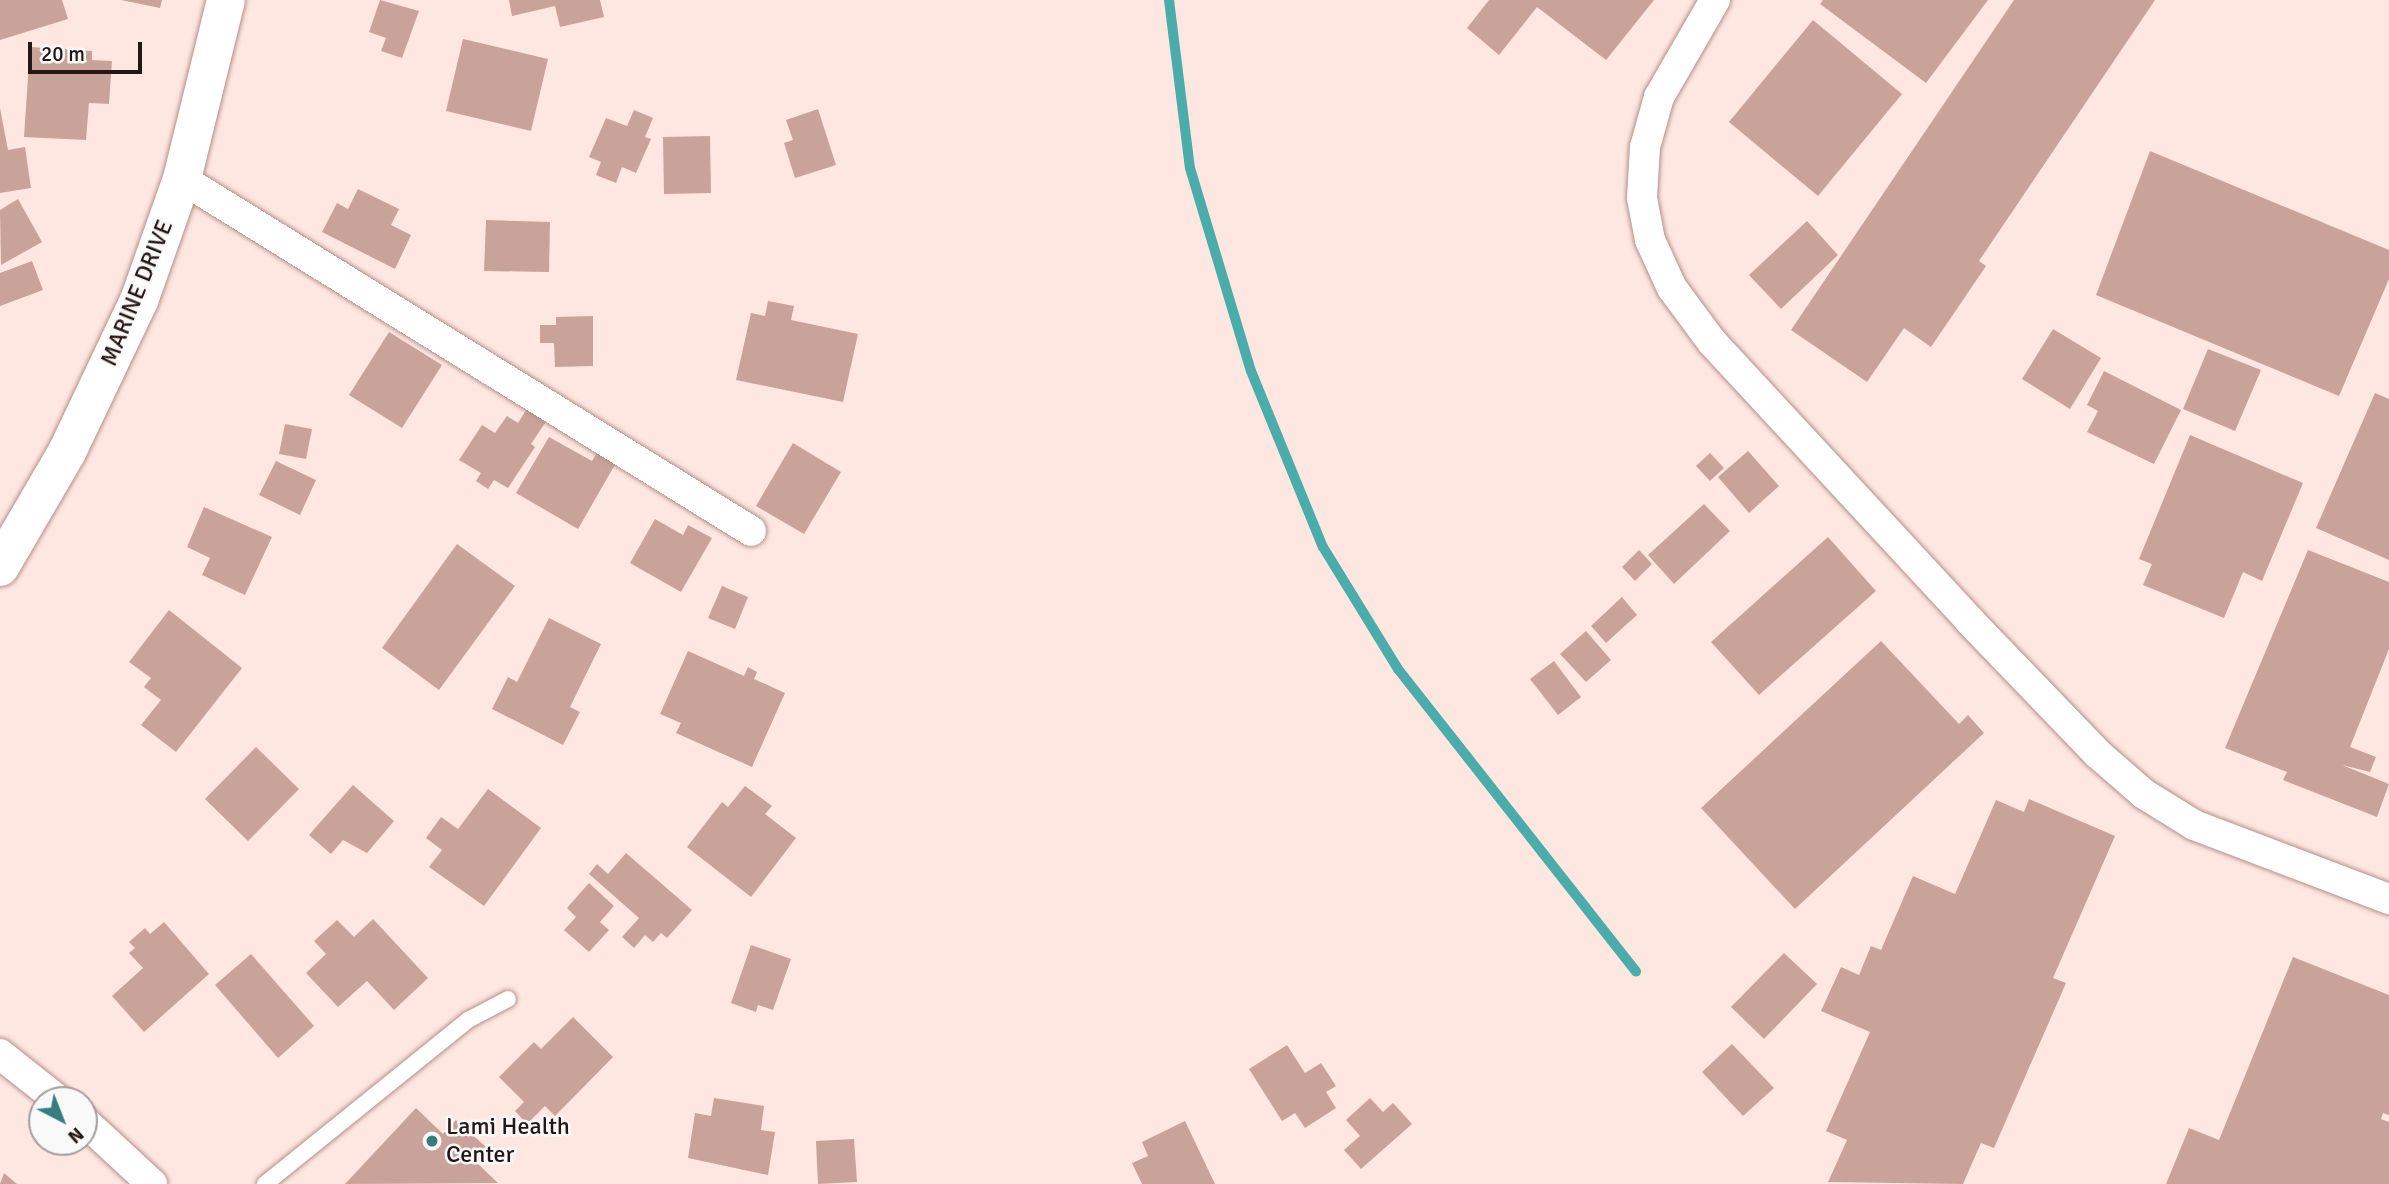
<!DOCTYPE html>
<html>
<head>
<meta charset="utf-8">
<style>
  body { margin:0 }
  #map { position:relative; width:2389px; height:1184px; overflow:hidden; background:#fee6e1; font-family:Signika,sans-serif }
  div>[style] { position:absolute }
  .stream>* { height:10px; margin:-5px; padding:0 5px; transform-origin:5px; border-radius:5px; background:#4badab }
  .building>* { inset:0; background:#c9a39a }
  .roads { filter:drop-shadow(0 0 2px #b48f87) drop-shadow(0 0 2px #b48f87) }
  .service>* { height:16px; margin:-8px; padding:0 8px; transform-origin:8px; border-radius:8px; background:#fff }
  .minor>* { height:30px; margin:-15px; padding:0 15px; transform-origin:15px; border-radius:15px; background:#fff }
  .trunk>* { height:38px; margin:-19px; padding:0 19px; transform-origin:19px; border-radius:19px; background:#fff }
  .dots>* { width:19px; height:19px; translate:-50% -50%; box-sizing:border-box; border:4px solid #f9f9f9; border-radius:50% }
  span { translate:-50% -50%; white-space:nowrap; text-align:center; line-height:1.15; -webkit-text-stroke:5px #f9f9f9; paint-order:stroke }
  .street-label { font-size:24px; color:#241613 }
  .poi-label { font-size:24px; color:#241613 }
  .left { translate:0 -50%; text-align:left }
  .north { position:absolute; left:28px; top:1086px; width:70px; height:70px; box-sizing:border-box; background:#f9f9f9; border:2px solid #a49e9d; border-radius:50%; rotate:138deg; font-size:19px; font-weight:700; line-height:28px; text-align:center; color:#241613 }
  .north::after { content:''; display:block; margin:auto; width:24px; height:32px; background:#367e7d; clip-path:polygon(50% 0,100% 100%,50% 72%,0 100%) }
  .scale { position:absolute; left:28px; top:42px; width:114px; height:32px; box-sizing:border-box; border:4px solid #241613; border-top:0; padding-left:9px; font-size:21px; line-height:24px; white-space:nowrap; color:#241613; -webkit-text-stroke:5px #f9f9f9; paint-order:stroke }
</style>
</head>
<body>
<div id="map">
  <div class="stream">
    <i style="left:1169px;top:0;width:169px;rotate:82.9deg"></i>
    <i style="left:1190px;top:168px;width:212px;rotate:73.3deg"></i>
    <i style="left:1251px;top:371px;width:190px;rotate:67.8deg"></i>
    <i style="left:1323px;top:547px;width:143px;rotate:58.4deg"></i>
    <i style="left:1398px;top:669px;width:385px;rotate:51.8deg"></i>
  </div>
  <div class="building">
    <i style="clip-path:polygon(0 0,62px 0,68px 19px,0 40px)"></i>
    <i style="clip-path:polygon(121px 0,162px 0,160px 8px)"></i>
    <i style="clip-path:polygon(380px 0,419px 11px,402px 58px,381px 51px,386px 38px,369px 32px)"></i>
    <i style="clip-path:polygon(509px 0,600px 0,604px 17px,560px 27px,555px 6px,512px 16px)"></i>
    <i style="clip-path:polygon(1489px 0,1654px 0,1606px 60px,1537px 7px,1499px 55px,1467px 28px)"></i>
    <i style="clip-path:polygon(1823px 0,1988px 0,1926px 83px,1820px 4px)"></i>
    <i style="clip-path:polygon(2014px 0,2155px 0,1979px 261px,1986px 266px,1931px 347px,1904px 328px,1867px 382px,1791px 330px)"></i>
    <i style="clip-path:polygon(1813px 20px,1902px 94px,1818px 196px,1729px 122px)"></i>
    <i style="clip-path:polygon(463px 39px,548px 59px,531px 131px,446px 111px)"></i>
    <i style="clip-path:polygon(30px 47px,92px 51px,92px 60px,112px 61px,109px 104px,89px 103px,86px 140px,24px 137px)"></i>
    <i style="clip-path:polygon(0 108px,8px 150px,25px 147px,31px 188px,0 193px)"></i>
    <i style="clip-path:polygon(818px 109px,836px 165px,795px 178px,784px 143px,793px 140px,786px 120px)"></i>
    <i style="clip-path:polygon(634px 110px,653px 118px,645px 137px,651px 139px,636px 173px,622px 167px,616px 183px,596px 175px,601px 162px,589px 157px,606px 118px,627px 126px)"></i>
    <i style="clip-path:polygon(710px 136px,711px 193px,664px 194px,663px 137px)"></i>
    <i style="clip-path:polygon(2150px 151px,2389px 250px,2389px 279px,2339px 396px,2096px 295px)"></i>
    <i style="clip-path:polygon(358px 189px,399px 209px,391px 225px,411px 235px,395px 269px,322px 232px,337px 203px,348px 209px)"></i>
    <i style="clip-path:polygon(18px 199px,42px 242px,1px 265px,0 210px)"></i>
    <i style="clip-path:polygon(486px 220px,550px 222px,549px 272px,484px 271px)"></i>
    <i style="clip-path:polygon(1807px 221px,1838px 255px,1781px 309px,1749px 275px)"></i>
    <i style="clip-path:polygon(32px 261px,43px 290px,0 306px,0 273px)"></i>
    <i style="clip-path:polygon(768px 301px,794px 306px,791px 320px,858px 334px,843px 402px,736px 380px,751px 313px,765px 316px)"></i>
    <i style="clip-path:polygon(593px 316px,593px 366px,555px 367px,554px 343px,540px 343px,540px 325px,556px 325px,556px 317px)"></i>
    <i style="clip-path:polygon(2053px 329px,2101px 358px,2070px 409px,2022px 379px)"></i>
    <i style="clip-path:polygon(389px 332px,442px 365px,402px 428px,349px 395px)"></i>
    <i style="clip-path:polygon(2208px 349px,2261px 370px,2235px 431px,2183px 409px)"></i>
    <i style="clip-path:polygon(2104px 371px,2181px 410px,2154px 464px,2087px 432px,2098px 411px,2087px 405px)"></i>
    <i style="clip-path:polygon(2375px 393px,2389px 399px,2389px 560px,2316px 528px)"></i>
    <i style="clip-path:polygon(528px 407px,547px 420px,531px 444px,535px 447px,508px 488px,494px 480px,488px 489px,476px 481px,481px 473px,459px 460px,482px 425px,495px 433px,507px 416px,518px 423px)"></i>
    <i style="clip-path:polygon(285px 424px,312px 429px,306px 459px,279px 454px)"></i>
    <i style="clip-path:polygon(2190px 435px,2303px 483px,2262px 581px,2243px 572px,2224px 618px,2143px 585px,2152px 564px,2139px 559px)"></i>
    <i style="clip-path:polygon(549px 437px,592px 461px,601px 446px,620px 456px,578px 529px,516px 493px)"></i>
    <i style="clip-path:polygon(793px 443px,841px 472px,804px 534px,756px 506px)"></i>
    <i style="clip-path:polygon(1748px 451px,1779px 486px,1749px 513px,1718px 477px)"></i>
    <i style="clip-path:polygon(1710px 453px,1724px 468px,1710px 481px,1696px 466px)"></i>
    <i style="clip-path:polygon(276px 461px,316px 480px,300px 515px,259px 495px)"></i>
    <i style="clip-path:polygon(1704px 504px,1730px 531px,1674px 584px,1648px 555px)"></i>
    <i style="clip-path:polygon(204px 507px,272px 537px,245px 595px,202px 575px,210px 558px,187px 547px)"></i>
    <i style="clip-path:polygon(655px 519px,683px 535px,688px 525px,712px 538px,681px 592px,630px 563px)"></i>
    <i style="clip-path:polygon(1828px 537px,1876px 591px,1759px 695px,1711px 642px)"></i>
    <i style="clip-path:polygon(457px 544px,515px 586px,439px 690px,382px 648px)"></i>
    <i style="clip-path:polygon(1639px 550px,1652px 564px,1635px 581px,1622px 567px)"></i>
    <i style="clip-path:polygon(2308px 550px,2389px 582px,2389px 649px,2350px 747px,2376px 757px,2370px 772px,2342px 765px,2389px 784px,2377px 817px,2283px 780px,2287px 772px,2225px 748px)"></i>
    <i style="clip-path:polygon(722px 586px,748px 597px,735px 629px,708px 618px)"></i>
    <i style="clip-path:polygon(1622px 597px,1637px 615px,1606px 643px,1591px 626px)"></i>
    <i style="clip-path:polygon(169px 610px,242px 668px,176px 752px,141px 725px,161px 700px,144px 687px,151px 678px,129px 662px)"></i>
    <i style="clip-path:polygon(549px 618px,601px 644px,570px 707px,580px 712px,563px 745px,492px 709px,508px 677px,517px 682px)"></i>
    <i style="clip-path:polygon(1586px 631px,1611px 660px,1586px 682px,1560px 654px)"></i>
    <i style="clip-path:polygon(1881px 641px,1959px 724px,1968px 715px,1984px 733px,1795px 909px,1701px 808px)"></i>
    <i style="clip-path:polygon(688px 651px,744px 676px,748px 667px,757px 672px,754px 679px,785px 693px,752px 767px,676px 733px,681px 723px,660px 714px)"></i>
    <i style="clip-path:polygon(1554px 661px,1581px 697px,1558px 715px,1530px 679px)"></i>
    <i style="clip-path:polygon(256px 747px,299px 789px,248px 841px,205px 799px)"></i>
    <i style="clip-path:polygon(353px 785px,394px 821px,367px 853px,343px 840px,331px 854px,309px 835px)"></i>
    <i style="clip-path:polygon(745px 786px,772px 806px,765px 814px,796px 838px,751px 897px,687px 847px,722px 802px,728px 807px)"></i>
    <i style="clip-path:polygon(488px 789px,541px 828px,484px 906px,429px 867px,442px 850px,426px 838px,441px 817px,458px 829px)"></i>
    <i style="clip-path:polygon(2029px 799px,2115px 836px,2053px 978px,2066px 983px,1994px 1148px,1981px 1143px,1963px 1184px,1828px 1182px,1847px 1140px,1826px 1131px,1870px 1032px,1821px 1011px,1841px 967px,1859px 975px,1871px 946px,1881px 950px,1913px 876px,1955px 894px,1996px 800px,2024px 812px)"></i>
    <i style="clip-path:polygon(626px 853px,692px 910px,667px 938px,661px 933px,653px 942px,645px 935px,634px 948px,622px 937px,639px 918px,589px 874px,597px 864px,608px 874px)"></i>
    <i style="clip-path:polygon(589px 883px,614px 906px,600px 922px,609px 930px,589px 952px,564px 930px,576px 917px,567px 908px)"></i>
    <i style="clip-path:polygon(373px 919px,428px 978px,394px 1010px,367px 981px,338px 1007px,306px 973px,326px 954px,314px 941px,337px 920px,354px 937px)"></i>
    <i style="clip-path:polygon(164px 922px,209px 974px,144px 1032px,112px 996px,143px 968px,129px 953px,135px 948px,129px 942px,145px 928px,150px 934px)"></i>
    <i style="clip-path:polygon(751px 945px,791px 959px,773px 1010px,758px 1005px,756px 1012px,731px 1003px)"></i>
    <i style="clip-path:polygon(1784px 953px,1817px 984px,1764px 1039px,1731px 1007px)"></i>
    <i style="clip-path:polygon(251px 954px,314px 1026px,278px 1058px,215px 985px)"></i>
    <i style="clip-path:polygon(2293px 957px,2389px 995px,2389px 1115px,2383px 1113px,2381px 1119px,2389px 1122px,2389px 1184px,2166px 1184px,2189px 1128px,2219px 1140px)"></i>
    <i style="clip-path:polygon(573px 1017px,613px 1057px,555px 1116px,545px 1106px,527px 1124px,515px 1111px,524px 1102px,499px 1077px,534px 1042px,541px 1049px)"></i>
    <i style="clip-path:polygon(1732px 1044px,1774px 1088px,1743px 1116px,1702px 1072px)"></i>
    <i style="clip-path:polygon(1287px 1045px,1305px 1073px,1321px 1063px,1336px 1086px,1326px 1092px,1336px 1108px,1305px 1128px,1295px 1113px,1282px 1121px,1249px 1069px)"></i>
    <i style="clip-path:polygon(714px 1098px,764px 1106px,761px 1130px,775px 1132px,768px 1175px,688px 1158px,695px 1113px,711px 1116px)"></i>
    <i style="clip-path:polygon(1370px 1098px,1383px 1112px,1393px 1103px,1412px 1124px,1361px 1169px,1344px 1150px,1360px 1136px,1346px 1120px)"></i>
    <i style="clip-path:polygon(416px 1108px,443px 1134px,456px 1120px,486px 1147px,474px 1160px,498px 1183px,345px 1184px)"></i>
    <i style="clip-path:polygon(1185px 1121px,1215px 1184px,1142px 1184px,1132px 1163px,1148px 1156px,1142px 1142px)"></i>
    <i style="clip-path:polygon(854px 1139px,857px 1182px,818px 1184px,816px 1141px)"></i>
    <i style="clip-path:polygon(4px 1173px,17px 1184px,0 1184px)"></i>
  </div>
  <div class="roads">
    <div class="service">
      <i style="left:265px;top:1184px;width:261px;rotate:-38.9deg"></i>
      <i style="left:468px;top:1020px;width:45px;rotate:-27.7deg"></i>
    </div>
    <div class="minor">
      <i style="left:1715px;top:0;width:112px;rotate:120deg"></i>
      <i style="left:1659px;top:97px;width:52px;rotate:105.6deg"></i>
      <i style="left:1645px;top:147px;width:51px;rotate:93.4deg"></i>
      <i style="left:1642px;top:198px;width:43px;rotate:79.2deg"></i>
      <i style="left:1650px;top:240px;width:53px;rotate:65.4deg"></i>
      <i style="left:1672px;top:288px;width:67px;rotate:53.5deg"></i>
      <i style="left:1712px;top:342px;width:379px;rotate:47.2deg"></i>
      <i style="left:1969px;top:620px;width:186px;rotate:46.1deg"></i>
      <i style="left:2098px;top:754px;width:61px;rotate:41deg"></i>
      <i style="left:2144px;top:794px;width:59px;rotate:31.8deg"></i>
      <i style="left:2194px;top:825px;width:209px;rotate:20.8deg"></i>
      <i style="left:182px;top:179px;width:669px;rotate:31.74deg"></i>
      <i style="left:0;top:1054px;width:74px;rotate:38.4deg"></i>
      <i style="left:84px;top:1121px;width:93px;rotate:42.8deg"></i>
    </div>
    <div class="trunk">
      <i style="left:0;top:567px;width:133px;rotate:-59.8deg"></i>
      <i style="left:67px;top:452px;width:170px;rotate:-64.6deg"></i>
      <i style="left:140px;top:298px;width:126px;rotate:-70.6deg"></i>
      <i style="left:182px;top:179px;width:184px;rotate:-76.2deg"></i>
    </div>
  </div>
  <div class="dots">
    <i style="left:432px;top:1141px;background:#367e7d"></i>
  </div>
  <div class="street-label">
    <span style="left:137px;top:293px;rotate:-68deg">MARINE DRIVE</span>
  </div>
  <div class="poi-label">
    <span class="left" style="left:446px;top:1141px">Lami Health<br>Center</span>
  </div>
  <div class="north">N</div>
  <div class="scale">20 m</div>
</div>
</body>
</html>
